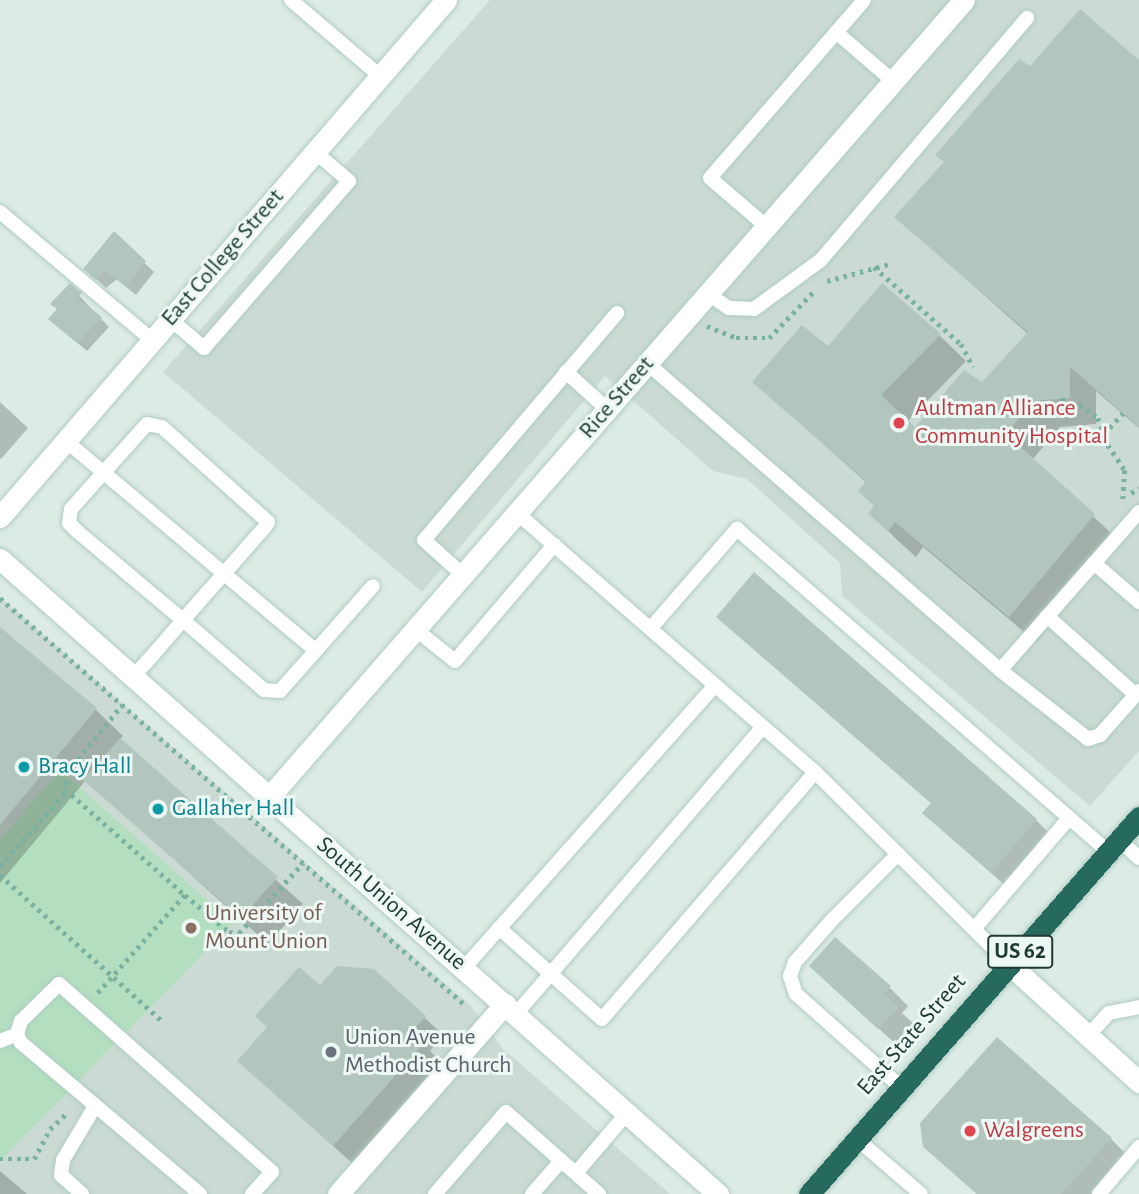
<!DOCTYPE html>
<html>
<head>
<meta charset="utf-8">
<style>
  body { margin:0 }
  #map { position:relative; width:1139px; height:1194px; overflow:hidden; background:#ddebe5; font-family:"Alegreya Sans",sans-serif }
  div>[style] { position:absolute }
  .built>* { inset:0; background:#cbdbd4 }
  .green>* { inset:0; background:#b3dfc0 }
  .shadow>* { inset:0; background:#0003 }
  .building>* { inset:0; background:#b2c6be }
  .path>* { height:4.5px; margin-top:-2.25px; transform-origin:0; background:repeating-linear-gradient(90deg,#7ab2a2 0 3.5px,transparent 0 8.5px) }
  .roads { filter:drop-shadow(0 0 2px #afccc2) drop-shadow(0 0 2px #afccc2) }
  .lane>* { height:14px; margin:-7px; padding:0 7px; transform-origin:7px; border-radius:7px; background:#fff }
  .street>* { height:21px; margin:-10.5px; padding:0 10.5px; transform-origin:10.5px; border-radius:10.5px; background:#fff }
  .secondary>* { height:21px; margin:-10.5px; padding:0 10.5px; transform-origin:10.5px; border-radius:10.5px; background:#fff }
  .highway>* { height:21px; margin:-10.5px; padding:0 10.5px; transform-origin:10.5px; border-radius:10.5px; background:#266a5e }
  .dots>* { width:19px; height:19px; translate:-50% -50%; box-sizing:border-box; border:4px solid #edf7f3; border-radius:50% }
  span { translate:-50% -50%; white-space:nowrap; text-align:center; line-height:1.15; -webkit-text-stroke:6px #edf7f3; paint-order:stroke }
  .shield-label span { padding:2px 5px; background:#edf7f3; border:2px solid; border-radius:5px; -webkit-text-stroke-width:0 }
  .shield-label { font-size:23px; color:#1d3b34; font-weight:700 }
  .street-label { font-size:24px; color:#1d3b34 }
  .health-label { font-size:24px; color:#be3a42 }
  .left { translate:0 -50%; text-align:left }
  .culture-label { font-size:24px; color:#0d838f }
  .education-label { font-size:24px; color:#785e54 }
  .worship-label { font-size:24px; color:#5b616d }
</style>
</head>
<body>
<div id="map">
  <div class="built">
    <i style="clip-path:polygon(490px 0,1139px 0,1139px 751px,1090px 806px,842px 596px,840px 563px,747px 479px,713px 471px,605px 376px,422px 592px,163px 372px)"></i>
    <i style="clip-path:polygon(0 597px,471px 1006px,503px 1049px,670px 1194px,0 1194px)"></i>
  </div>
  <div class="green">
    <i style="clip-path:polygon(60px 770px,233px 923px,0 1161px,0 839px)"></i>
  </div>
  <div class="shadow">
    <i style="clip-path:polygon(1139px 62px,1139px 428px,1096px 391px,1096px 424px,1060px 427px,1032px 460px,1121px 542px,1036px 642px,923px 547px,916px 557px,897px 540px,871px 513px,876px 507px,867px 483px,754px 382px,828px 349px,939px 335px,966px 361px,907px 422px,915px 429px,982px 385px,1028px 334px,896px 217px,1030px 69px)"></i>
    <i style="clip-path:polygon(114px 234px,154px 272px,136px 295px,117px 279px,106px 288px,95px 278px)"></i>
    <i style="clip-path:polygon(70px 286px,109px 327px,87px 351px,60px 328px)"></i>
    <i style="clip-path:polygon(0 402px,28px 428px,1px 459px,0 458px)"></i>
    <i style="clip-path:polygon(718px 617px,1036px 820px,1053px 837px,1009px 889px,924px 813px,932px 804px)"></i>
    <i style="clip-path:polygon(0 629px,96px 710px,123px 736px,119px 740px,303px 904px,268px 944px,86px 780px,0 883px)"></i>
    <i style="clip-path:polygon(830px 985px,890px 988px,908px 1006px,902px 1013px,916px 1026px,898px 1046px)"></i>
    <i style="clip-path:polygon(320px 988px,424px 1017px,443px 1035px,430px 1051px,442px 1063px,352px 1163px,239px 1061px)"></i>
    <i style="clip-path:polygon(1111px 1139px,1129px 1157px,1096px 1194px,977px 1194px,925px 1147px)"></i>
    <i style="clip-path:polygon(0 1171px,27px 1194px,0 1194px)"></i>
  </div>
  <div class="building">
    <i style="clip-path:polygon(1080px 9px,1139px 60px,1139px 427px,1070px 367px,1070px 398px,1033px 401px,1006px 434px,1095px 514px,1009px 617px,895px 522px,888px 531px,868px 514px,874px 506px,858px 491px,866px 481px,752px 382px,802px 325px,828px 346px,882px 283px,941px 334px,881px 395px,915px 427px,964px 370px,982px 382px,1028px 332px,894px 217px,944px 162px,935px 155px,1019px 59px,1030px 66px)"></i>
    <i style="clip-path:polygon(114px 231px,146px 261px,126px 287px,106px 271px,96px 280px,83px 269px)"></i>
    <i style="clip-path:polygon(70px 283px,82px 293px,77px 298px,102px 317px,77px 343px,48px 319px,57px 309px,50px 304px)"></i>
    <i style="clip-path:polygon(754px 572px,1037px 819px,991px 873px,922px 813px,931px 803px,716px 617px)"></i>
    <i style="clip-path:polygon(0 627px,97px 708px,0 825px)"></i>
    <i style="clip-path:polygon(120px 738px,278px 877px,241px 918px,83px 780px)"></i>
    <i style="clip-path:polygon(835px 937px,891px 986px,885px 993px,899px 1007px,878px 1029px,809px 966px)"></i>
    <i style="clip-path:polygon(337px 966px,374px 969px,426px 1016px,412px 1032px,424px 1043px,333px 1146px,237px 1061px,267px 1027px,255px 1016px,299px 967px,320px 985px)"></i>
    <i style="clip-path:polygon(997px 1037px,1112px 1138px,1061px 1194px,977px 1194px,923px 1147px,920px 1123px)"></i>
  </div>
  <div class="path">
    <i style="left:874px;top:267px;width:116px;rotate:41.5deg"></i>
    <i style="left:961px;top:344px;width:26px;rotate:62deg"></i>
    <i style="left:827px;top:281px;width:64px;rotate:-15.3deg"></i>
    <i style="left:707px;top:326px;width:31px;rotate:22deg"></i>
    <i style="left:736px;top:338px;width:33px"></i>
    <i style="left:769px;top:338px;width:66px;rotate:-46.2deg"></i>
    <i style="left:1063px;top:398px;width:6px;rotate:99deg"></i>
    <i style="left:1062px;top:404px;width:18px"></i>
    <i style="left:1080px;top:404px;width:23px;rotate:38deg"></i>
    <i style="left:1098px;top:418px;width:29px;rotate:70deg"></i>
    <i style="left:1108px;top:445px;width:30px;rotate:56deg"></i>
    <i style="left:1125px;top:470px;width:30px;rotate:94deg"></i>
    <i style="left:1104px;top:434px;width:28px;rotate:-48deg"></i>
    <i style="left:1131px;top:493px;width:9px;rotate:-32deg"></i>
    <i style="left:0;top:598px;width:618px;rotate:41.19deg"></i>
    <i style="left:65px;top:789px;width:160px;rotate:41.5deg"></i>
    <i style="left:185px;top:895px;width:131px;rotate:131.6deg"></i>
    <i style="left:0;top:866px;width:98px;rotate:-48.3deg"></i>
    <i style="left:65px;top:793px;width:21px;rotate:-85deg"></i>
    <i style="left:67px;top:772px;width:87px;rotate:-50.6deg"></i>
    <i style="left:0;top:875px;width:217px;rotate:42deg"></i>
    <i style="left:185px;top:895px;width:57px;rotate:40.1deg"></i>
    <i style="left:229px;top:932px;width:10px;rotate:6deg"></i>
    <i style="left:239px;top:933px;width:95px;rotate:-47.6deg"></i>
    <i style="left:0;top:1159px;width:34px"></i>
    <i style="left:34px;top:1159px;width:34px;rotate:-62deg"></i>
    <i style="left:50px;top:1129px;width:22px;rotate:-43deg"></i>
  </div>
  <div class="roads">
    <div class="lane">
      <i style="left:291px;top:0;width:117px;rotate:40.5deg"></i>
      <i style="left:836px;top:32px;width:75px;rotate:40.7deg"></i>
      <i style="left:0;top:212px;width:199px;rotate:40.1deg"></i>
      <i style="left:767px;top:227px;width:75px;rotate:-139.3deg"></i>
      <i style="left:710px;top:178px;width:235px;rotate:-49.1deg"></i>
      <i style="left:708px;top:294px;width:25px;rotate:34deg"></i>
      <i style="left:729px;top:308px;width:25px;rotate:2deg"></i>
      <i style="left:754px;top:309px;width:83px;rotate:-36.2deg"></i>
      <i style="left:821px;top:260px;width:318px;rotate:-49.6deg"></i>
      <i style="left:170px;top:319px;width:45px;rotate:40.5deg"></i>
      <i style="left:204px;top:348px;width:221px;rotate:-49deg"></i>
      <i style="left:349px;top:181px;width:45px;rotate:-139.5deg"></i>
      <i style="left:647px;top:363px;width:468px;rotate:41deg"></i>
      <i style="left:566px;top:372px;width:55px;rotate:42.1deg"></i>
      <i style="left:66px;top:441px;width:326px;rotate:40deg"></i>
      <i style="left:1139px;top:512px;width:210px;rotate:131.3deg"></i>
      <i style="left:1000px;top:670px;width:112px;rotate:38.1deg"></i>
      <i style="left:1088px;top:739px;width:13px;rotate:-18deg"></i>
      <i style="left:1100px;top:735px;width:59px;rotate:-48.4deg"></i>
      <i style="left:517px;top:513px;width:395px;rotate:41deg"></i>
      <i style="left:815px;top:772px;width:273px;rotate:44.7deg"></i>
      <i style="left:1094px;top:563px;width:60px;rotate:40.9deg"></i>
      <i style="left:463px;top:575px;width:52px;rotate:-138.1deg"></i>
      <i style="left:424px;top:540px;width:298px;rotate:-49.6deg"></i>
      <i style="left:1047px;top:616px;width:119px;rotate:41.6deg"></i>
      <i style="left:415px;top:629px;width:51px;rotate:38.7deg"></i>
      <i style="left:455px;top:661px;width:153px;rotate:-49.5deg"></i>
      <i style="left:650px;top:629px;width:133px;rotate:-49deg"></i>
      <i style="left:737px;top:529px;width:492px;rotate:41deg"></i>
      <i style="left:133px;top:677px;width:27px;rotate:-48deg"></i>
      <i style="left:151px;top:657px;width:49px;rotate:-49.1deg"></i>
      <i style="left:183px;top:620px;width:124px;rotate:-48.6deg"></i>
      <i style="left:265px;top:527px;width:6px;rotate:-59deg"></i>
      <i style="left:268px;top:522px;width:142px;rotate:-138.1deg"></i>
      <i style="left:162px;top:427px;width:15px;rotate:-169deg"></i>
      <i style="left:147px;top:424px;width:114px;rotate:131.8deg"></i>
      <i style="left:71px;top:509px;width:14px;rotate:98deg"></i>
      <i style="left:69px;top:523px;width:13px;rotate:45deg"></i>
      <i style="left:78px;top:532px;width:137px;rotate:40deg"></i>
      <i style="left:183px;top:620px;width:107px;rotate:40.8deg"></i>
      <i style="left:264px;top:690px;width:16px;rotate:4deg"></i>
      <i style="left:280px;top:691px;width:140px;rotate:-48.5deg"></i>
      <i style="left:1119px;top:840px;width:27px;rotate:42deg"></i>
      <i style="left:898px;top:854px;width:93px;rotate:135deg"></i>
      <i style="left:832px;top:920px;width:56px;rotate:131.4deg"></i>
      <i style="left:795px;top:962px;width:15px;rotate:110deg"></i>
      <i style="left:790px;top:976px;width:19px;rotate:72deg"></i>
      <i style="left:796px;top:994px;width:142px;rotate:41.6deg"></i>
      <i style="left:499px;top:928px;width:137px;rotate:41.5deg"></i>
      <i style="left:602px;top:1019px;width:326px;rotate:-49.2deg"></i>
      <i style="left:974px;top:929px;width:146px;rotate:-49.4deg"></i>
      <i style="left:464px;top:968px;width:378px;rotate:-48.4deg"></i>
      <i style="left:516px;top:1014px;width:379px;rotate:-49.3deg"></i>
      <i style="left:1088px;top:1036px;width:31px;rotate:-48deg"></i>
      <i style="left:1109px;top:1013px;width:31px;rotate:-11deg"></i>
      <i style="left:0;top:1041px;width:18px;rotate:-22deg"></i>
      <i style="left:857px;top:1139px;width:84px;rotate:40.7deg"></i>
      <i style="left:576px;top:1173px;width:79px;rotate:-49.6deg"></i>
      <i style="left:82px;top:1194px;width:28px;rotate:-138deg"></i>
      <i style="left:61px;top:1175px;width:15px;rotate:-82deg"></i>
      <i style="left:63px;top:1160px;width:63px;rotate:-59.3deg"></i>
      <i style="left:200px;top:1194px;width:234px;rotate:-139.8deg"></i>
      <i style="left:21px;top:1043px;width:10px;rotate:-114deg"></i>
      <i style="left:17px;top:1034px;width:14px;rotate:-73deg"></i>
      <i style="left:21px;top:1021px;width:53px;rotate:-44.2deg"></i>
      <i style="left:59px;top:984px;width:284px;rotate:41.4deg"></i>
      <i style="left:272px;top:1172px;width:30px;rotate:132deg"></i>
      <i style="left:435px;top:1194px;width:108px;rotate:-49.1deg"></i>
      <i style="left:506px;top:1112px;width:124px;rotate:41.4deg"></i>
      <i style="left:532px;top:1194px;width:44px;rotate:-48.7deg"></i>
      <i style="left:1099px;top:1194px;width:62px;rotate:-49.6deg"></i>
    </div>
    <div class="street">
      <i style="left:0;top:517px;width:683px;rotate:-49.22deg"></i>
      <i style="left:270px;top:796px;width:1056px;rotate:-48.92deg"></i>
      <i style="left:1009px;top:964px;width:176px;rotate:42.2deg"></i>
      <i style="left:338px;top:1194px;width:253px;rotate:-48.7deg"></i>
    </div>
    <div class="secondary">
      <i style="left:0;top:559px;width:959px;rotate:41.49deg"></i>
    </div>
    <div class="highway">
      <i style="left:809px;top:1194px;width:501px;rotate:-48.8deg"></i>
    </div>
  </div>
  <div class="dots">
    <i style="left:899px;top:423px;background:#e0444e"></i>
    <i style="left:24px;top:767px;background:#0f9aa8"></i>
    <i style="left:158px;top:809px;background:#0f9aa8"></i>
    <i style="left:191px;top:928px;background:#8d6e63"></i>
    <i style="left:331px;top:1052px;background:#6b7280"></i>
    <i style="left:970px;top:1131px;background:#e0444e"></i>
  </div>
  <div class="shield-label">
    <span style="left:1020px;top:952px">US 62</span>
  </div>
  <div class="street-label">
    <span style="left:223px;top:258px;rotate:-49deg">East College Street</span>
    <span style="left:617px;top:398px;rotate:-49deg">Rice Street</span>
    <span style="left:391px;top:904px;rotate:41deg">South Union Avenue</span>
    <span style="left:912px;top:1035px;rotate:-49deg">East State Street</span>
  </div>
  <div class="health-label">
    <span class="left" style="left:915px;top:423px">Aultman Alliance<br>Community Hospital</span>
    <span class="left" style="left:984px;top:1131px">Walgreens</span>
  </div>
  <div class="culture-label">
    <span class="left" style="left:38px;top:767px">Bracy Hall</span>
    <span class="left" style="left:172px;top:809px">Gallaher Hall</span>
  </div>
  <div class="education-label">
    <span class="left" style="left:205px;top:928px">University of<br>Mount Union</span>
  </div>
  <div class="worship-label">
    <span class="left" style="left:345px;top:1052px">Union Avenue<br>Methodist Church</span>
  </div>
</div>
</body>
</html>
